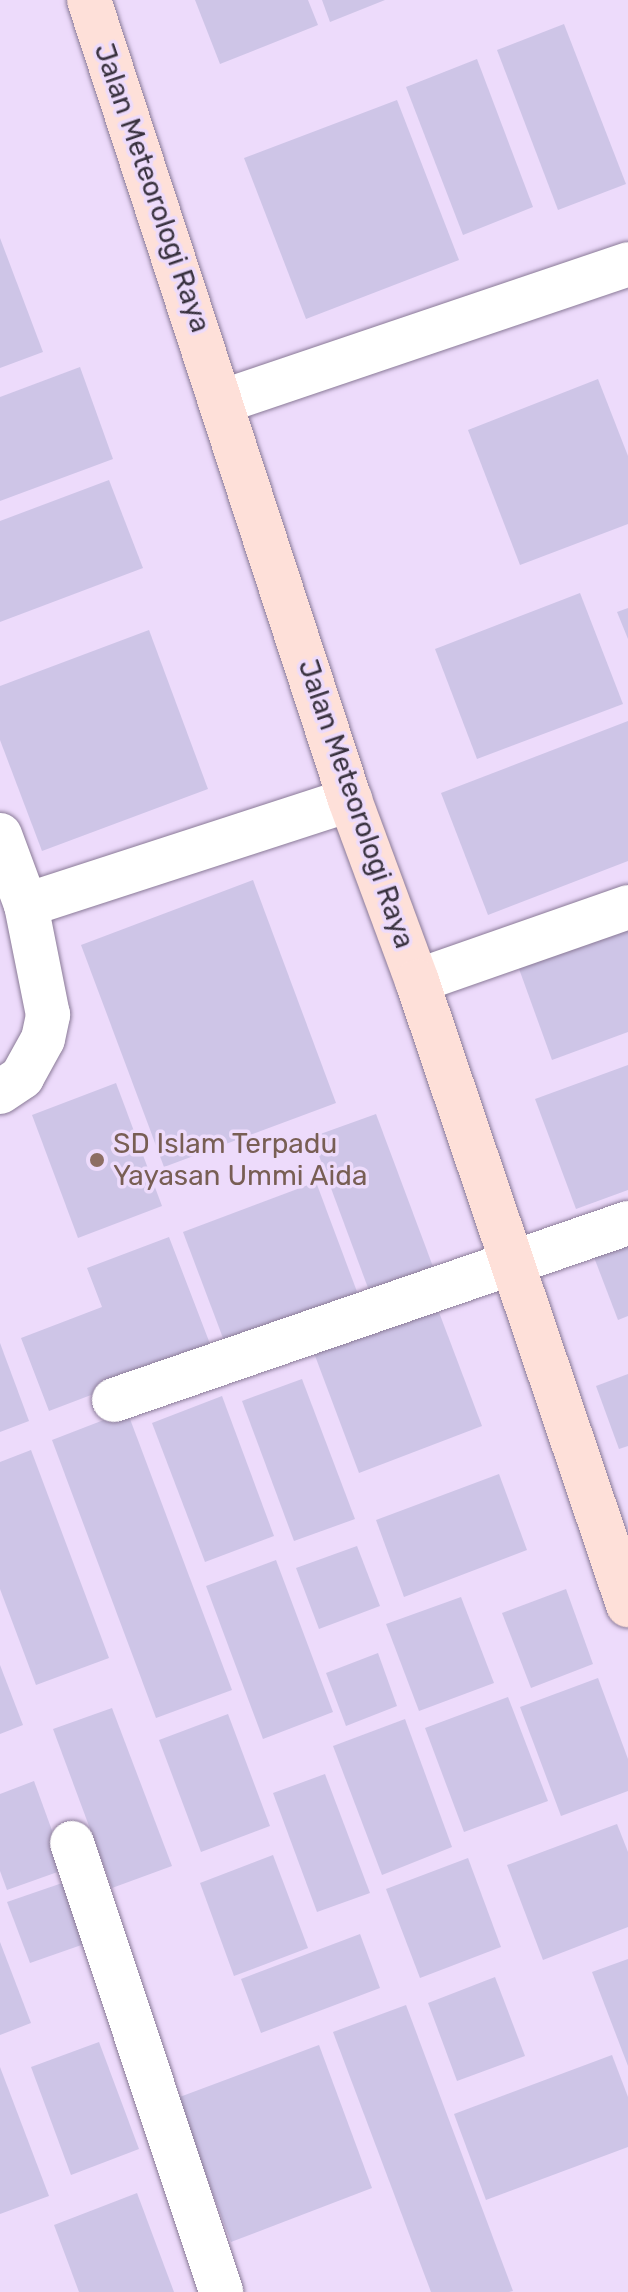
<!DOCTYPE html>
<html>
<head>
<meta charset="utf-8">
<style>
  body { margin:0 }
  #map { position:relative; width:628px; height:2292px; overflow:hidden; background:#eddbfb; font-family:Rubik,sans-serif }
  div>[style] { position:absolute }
  .building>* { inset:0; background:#cec5e7 }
  .roads { filter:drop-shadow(0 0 2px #8a7a97) drop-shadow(0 0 2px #8a7a97) }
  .street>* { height:44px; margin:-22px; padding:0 22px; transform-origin:22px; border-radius:22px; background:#fff }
  .secondary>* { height:44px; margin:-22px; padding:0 22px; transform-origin:22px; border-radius:22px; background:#fee0d9 }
  .dots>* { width:22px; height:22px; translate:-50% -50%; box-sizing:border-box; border:4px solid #eddbfb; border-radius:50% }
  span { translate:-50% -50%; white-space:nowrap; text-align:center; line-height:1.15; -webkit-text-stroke:7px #eddbfb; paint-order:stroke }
  .street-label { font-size:28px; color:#3a3340 }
  .education-label { font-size:28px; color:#785e54 }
  .left { translate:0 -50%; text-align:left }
</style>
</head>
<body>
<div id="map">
  <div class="building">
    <i style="clip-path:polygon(195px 0,308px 0,318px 25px,220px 64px)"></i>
    <i style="clip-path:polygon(322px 0,385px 0,330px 22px)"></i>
    <i style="clip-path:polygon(564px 24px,626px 184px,558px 210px,497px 50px)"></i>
    <i style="clip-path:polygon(477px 59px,533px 207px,463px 235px,406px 87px)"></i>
    <i style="clip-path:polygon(397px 100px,459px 260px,306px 319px,244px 158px)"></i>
    <i style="clip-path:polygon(0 238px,43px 352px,0 368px)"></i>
    <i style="clip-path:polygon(80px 367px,113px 459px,0 501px,0 397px)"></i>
    <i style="clip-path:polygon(598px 379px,628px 456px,628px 524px,520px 565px,468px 430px)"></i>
    <i style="clip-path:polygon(109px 480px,143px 568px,0 622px,0 521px)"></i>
    <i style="clip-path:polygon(580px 593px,623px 704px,477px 759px,435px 649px)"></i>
    <i style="clip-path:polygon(628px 608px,628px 639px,617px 612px)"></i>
    <i style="clip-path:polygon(149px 630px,208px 789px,42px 851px,0 740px,0 686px)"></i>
    <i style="clip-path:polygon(628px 721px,628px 861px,488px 915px,441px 793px)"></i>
    <i style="clip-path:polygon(253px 880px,336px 1103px,164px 1167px,81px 945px)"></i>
    <i style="clip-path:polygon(628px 926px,628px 1032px,552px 1060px,518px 966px)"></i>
    <i style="clip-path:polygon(628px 1065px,628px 1190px,576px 1209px,535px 1099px)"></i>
    <i style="clip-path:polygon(116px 1083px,162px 1206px,78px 1238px,32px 1115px)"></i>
    <i style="clip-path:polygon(376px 1114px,435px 1272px,371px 1296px,312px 1137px)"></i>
    <i style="clip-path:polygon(316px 1182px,359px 1297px,226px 1346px,183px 1232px)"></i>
    <i style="clip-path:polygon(169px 1237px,212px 1349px,49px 1411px,21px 1338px,102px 1307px,87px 1268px)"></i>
    <i style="clip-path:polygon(628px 1239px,628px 1316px,618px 1320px,592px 1252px)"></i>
    <i style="clip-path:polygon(437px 1307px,482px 1426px,359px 1473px,314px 1353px)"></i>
    <i style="clip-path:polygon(0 1343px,29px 1421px,0 1432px)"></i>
    <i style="clip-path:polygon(628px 1374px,628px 1446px,619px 1449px,596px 1386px)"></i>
    <i style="clip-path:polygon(302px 1379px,355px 1519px,294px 1541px,242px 1401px)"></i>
    <i style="clip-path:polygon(222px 1396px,274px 1536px,205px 1562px,152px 1423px)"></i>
    <i style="clip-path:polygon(127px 1411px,232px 1690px,156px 1718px,52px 1440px)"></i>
    <i style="clip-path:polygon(31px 1450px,109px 1658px,36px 1685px,0 1589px,0 1462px)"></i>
    <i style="clip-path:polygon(499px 1474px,527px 1550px,404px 1597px,376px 1520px)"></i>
    <i style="clip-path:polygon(357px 1546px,380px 1606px,319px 1629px,296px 1568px)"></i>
    <i style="clip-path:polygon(276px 1560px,333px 1712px,263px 1739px,206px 1586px)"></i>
    <i style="clip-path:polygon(566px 1589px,593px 1664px,531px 1688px,502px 1613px)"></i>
    <i style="clip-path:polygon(461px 1597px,494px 1683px,419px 1711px,386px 1624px)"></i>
    <i style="clip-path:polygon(378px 1653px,397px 1706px,346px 1726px,326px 1673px)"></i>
    <i style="clip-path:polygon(0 1665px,23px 1725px,0 1734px)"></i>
    <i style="clip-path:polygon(598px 1678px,628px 1759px,628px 1791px,561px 1816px,520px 1707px)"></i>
    <i style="clip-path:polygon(508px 1697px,548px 1801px,464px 1832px,425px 1728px)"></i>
    <i style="clip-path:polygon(112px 1708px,172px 1866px,112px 1888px,53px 1729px)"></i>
    <i style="clip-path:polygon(228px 1714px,270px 1826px,201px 1852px,159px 1740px)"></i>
    <i style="clip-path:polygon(405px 1719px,452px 1847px,382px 1875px,333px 1746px)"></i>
    <i style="clip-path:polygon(325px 1774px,370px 1893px,317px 1912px,273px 1793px)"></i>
    <i style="clip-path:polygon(34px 1781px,66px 1869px,7px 1890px,0 1871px,0 1794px)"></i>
    <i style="clip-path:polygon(617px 1824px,628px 1852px,628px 1927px,543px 1960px,507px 1865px)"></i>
    <i style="clip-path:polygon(273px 1855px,308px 1948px,234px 1976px,200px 1883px)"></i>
    <i style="clip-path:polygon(468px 1858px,501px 1947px,420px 1978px,386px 1889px)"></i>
    <i style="clip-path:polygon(68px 1881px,90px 1942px,30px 1963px,7px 1902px)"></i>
    <i style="clip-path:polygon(360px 1934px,380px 1988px,261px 2033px,241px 1979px)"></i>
    <i style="clip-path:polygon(0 1942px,31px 2023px,0 2035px)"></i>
    <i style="clip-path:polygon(628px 1959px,628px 2066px,592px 1972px)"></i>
    <i style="clip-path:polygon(495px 1977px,525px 2056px,457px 2081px,428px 2003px)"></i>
    <i style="clip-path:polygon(406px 2005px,513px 2291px,509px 2292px,431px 2292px,333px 2032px)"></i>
    <i style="clip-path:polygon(99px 2042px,139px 2149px,71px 2175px,31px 2067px)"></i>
    <i style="clip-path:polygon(319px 2045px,372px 2188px,231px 2242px,177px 2098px)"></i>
    <i style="clip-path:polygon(612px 2055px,628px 2097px,628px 2147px,486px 2200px,454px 2114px)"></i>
    <i style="clip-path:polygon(0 2067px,49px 2196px,0 2214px)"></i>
    <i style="clip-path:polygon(137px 2193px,174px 2292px,79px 2292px,54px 2225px)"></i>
  </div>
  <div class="roads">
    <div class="street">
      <i style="left:224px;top:401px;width:427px;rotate:-18.7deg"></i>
      <i style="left:0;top:835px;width:75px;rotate:69.6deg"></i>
      <i style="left:417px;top:981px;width:224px;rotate:-19.3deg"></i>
      <i style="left:0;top:1092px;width:27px;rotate:-34deg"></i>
      <i style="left:22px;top:1077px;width:43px;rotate:-61.1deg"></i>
      <i style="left:43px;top:1039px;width:25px;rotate:-78deg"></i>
      <i style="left:48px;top:1015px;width:112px;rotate:-101.3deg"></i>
      <i style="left:26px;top:905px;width:341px;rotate:-18deg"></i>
      <i style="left:114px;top:1400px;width:544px;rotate:-19deg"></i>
      <i style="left:72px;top:1843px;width:473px;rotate:71.6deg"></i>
    </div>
    <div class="secondary">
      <i style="left:89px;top:0;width:841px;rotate:71.93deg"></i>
      <i style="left:350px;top:800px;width:193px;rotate:69.7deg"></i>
      <i style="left:417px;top:981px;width:659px;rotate:71.32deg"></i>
    </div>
  </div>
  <div class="dots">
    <i style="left:97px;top:1160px;background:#8d6e63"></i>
  </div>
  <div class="street-label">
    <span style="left:152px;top:188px;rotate:71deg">Jalan Meteorologi Raya</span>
    <span style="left:356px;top:804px;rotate:71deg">Jalan Meteorologi Raya</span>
  </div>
  <div class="education-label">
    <span class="left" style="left:113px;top:1160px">SD Islam Terpadu<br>Yayasan Ummi Aida</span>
  </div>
</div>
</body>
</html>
